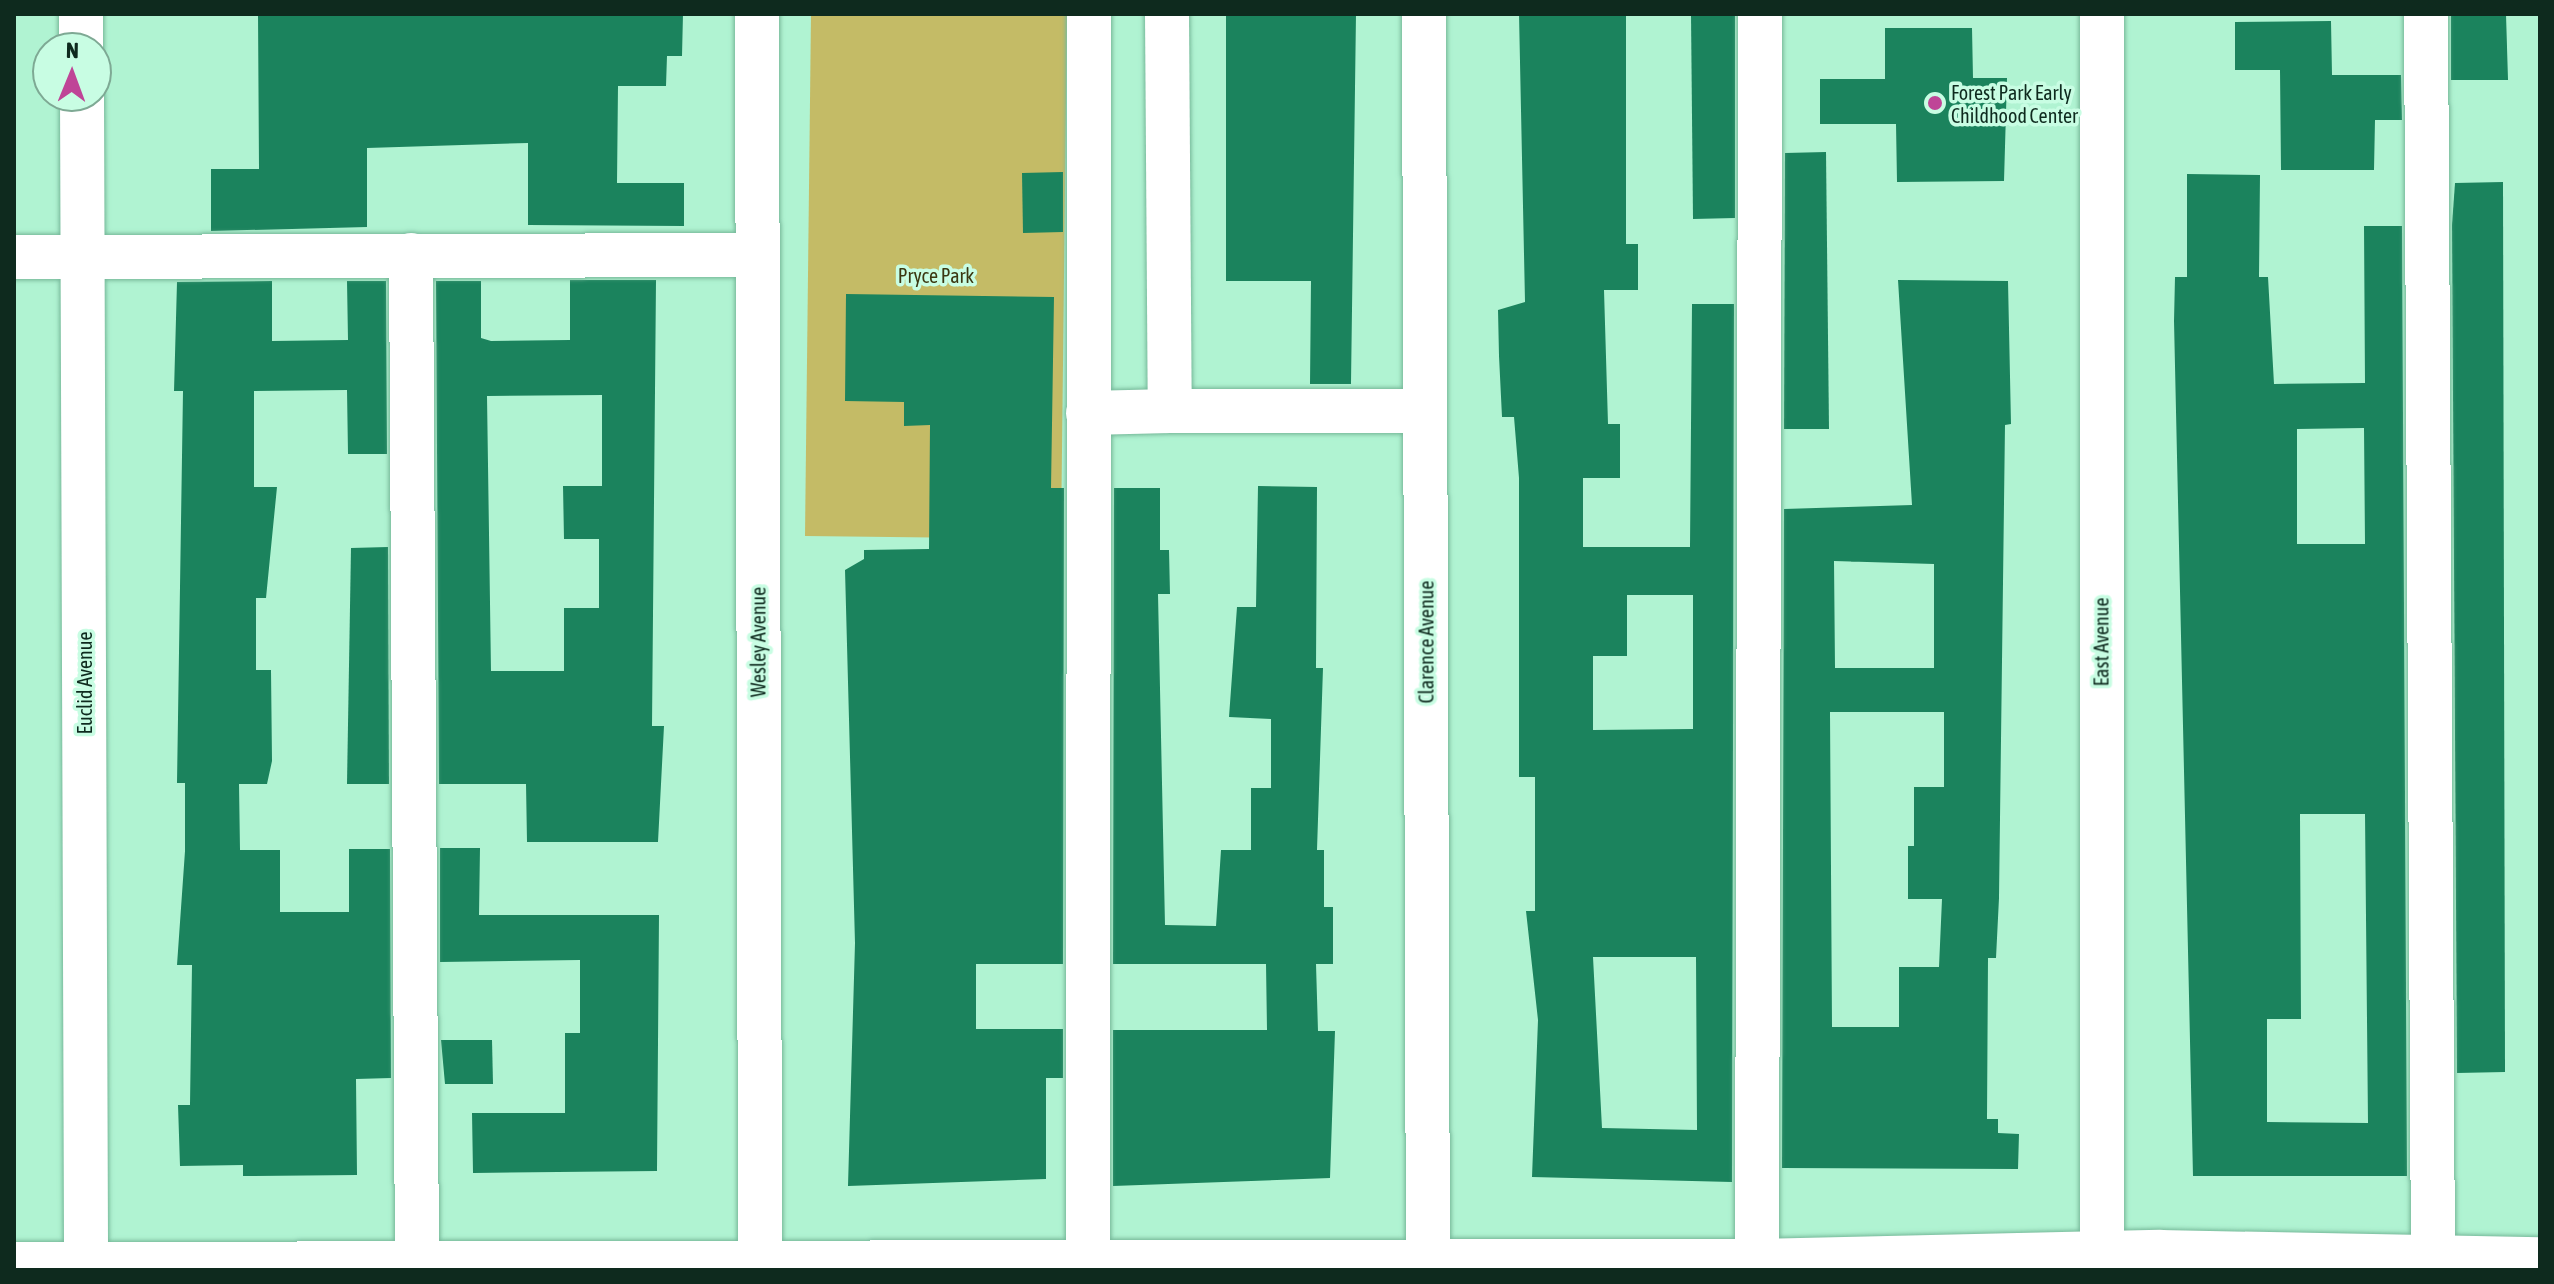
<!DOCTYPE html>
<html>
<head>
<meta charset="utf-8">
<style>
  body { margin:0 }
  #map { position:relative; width:2554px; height:1284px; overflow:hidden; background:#b0f3d2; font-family:"Asap Condensed",sans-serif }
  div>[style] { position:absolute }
  .green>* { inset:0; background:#c4bb66 }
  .building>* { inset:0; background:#1b835d }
  .roads { filter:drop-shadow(0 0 2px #76b899) drop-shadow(0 0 2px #76b899) }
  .minor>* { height:44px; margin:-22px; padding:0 22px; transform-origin:22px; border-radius:22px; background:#fff }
  .dots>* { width:22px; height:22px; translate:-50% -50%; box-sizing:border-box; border:4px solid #c8fde3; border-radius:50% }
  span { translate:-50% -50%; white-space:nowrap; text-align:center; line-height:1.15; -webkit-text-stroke:7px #c8fde3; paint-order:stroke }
  .poi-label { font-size:20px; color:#0e2a1e }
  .left { translate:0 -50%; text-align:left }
  .park-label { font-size:20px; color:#3b3711 }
  .street-label { font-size:20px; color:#0e2a1e }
  .frame { position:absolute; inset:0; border:16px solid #0e2a1e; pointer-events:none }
  .north { position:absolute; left:32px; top:32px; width:80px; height:80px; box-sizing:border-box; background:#c8fde3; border:2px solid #7ea994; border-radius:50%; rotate:1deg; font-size:22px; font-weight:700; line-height:32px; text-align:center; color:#0e2a1e }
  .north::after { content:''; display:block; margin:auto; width:28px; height:36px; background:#bf4597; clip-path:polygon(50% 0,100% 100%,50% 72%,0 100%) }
</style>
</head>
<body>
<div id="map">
  <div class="green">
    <i style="clip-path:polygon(811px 14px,1067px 14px,1061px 539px,805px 536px)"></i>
  </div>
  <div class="building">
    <i style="clip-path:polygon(258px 14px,683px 14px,682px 56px,667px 56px,666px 86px,618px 86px,617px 183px,684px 183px,684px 226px,528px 225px,528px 143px,367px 148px,367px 227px,211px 231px,211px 169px,259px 169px)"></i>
    <i style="clip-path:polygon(1226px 14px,1356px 14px,1351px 384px,1310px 384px,1311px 281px,1226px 281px)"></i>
    <i style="clip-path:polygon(evenodd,1519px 14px,1626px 14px,1626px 244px,1638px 244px,1638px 290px,1604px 290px,1608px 424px,1620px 424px,1620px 478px,1583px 478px,1583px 547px,1690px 547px,1692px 304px,1734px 304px,1732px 1182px,1532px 1177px,1538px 1020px,1526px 911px,1535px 911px,1535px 777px,1519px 777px,1519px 478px,1514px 417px,1502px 417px,1499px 356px,1498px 310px,1525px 302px,1519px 14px,1627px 595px,1693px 595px,1693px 729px,1593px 730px,1593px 656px,1627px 656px,1627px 595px,1519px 14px,1593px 957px,1696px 957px,1697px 1130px,1602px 1128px,1593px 957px)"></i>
    <i style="clip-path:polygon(1691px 14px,1735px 14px,1735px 218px,1693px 219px)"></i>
    <i style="clip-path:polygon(2451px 14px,2506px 14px,2508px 80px,2451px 80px)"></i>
    <i style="clip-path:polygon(2331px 21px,2332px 75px,2401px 75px,2402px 120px,2375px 120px,2374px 170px,2281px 170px,2280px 70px,2235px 70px,2235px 22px)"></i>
    <i style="clip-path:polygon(1885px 28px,1972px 28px,1973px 78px,2007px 78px,2004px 181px,1897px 182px,1896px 124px,1820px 124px,1820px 79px,1885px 79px)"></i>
    <i style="clip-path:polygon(1826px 152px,1829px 429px,1784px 429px,1785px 153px)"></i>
    <i style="clip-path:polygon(1063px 172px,1063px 232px,1023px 233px,1022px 173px)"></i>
    <i style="clip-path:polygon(evenodd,2187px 174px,2260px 175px,2259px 277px,2268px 277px,2274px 384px,2365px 383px,2364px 226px,2402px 226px,2407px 1176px,2193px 1176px,2174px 321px,2175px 277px,2187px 277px,2187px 174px,2364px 428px,2365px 544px,2297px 544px,2297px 429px,2364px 428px,2187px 174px,2300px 814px,2365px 814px,2368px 1123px,2267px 1122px,2267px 1019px,2301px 1019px,2300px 814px)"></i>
    <i style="clip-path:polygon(2503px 182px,2505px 1072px,2457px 1073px,2452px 225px,2455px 183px)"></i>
    <i style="clip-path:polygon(evenodd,570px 280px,656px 280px,652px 726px,664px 726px,658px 842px,527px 842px,526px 784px,439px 784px,436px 281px,481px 281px,481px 338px,491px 341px,570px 340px,570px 280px,602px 395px,602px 486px,563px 486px,564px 539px,599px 539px,599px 608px,564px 608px,564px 671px,491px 671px,487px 396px,602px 395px)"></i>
    <i style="clip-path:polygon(evenodd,1898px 280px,2008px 281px,2011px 424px,2005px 425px,1999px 898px,1996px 958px,1988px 958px,1987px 1119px,1998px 1119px,1998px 1133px,2019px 1134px,2018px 1169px,1782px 1168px,1784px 509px,1912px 505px,1898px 280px,1834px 561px,1934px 564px,1934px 668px,1835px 668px,1834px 561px,1898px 280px,1830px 712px,1944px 712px,1944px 787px,1914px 787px,1914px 846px,1908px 846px,1908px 899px,1942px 899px,1939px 967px,1899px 967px,1899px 1027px,1832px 1027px,1830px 712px)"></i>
    <i style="clip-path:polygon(272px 281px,272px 341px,348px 340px,347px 281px,386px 281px,387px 454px,348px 454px,347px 390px,254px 391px,254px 487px,277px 487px,266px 598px,256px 598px,256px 670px,271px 670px,272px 761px,267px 784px,239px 784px,240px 850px,280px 850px,280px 912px,349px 912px,349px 849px,390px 849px,391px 1078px,356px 1079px,357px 1175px,243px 1176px,243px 1165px,180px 1166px,178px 1105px,190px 1105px,192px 965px,177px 965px,185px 851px,185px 783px,177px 783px,183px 391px,174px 391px,177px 282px)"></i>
    <i style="clip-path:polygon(846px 294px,1054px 297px,1051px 488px,1064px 488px,1063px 964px,976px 964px,976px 1029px,1063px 1029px,1063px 1078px,1046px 1078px,1046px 1179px,848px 1186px,855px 943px,845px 570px,864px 559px,864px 550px,929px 549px,930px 425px,904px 426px,904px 402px,845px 401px)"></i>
    <i style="clip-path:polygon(1258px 486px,1317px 487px,1316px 668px,1323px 668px,1317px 850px,1324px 850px,1324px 907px,1333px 907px,1333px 964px,1316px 964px,1318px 1031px,1335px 1031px,1330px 1178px,1113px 1186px,1113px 1030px,1267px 1030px,1266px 964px,1113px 964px,1114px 488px,1160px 488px,1160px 550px,1169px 550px,1170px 594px,1158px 594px,1165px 925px,1216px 926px,1221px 850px,1251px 850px,1251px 788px,1271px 788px,1271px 719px,1229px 717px,1237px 607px,1256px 607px)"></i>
    <i style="clip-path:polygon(388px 547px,389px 784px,347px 784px,351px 548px)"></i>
    <i style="clip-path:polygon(440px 848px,480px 848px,479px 915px,659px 915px,657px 1171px,473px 1173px,472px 1113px,565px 1113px,565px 1033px,580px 1033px,580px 960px,440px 962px)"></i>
    <i style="clip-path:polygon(441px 1040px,492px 1040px,493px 1084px,445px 1084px)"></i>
  </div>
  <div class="roads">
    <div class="minor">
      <i style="left:81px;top:14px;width:34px;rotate:90deg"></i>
      <i style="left:757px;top:14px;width:1256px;rotate:89.86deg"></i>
      <i style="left:1167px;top:14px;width:397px;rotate:89.6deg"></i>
      <i style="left:1170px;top:411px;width:255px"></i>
      <i style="left:1424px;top:14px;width:1256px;rotate:89.82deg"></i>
      <i style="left:2426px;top:14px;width:1256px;rotate:89.68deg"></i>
      <i style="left:82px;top:96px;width:1174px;rotate:89.8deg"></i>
      <i style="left:411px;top:255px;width:1015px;rotate:89.66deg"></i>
      <i style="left:14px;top:257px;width:743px;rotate:-0.15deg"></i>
      <i style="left:1088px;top:413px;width:82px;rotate:-1.4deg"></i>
      <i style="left:14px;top:1264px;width:1743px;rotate:-0.1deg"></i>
      <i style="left:1757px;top:1261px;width:403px;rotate:-1.3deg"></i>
      <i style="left:2160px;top:1252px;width:380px;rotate:1.1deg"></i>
      <i style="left:1088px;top:1270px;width:1256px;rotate:-89.95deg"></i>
      <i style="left:1757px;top:1270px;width:1256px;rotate:-89.86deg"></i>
      <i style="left:2102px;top:1270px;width:1256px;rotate:-90deg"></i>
    </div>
  </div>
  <div class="dots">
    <i style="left:1935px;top:103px;background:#bf4597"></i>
  </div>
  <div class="poi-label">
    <span class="left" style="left:1951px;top:104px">Forest Park Early<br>Childhood Center</span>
  </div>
  <div class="park-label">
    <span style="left:936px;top:275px">Pryce Park</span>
  </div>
  <div class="street-label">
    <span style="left:758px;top:642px;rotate:-90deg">Wesley Avenue</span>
    <span style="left:1426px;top:642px;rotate:-90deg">Clarence Avenue</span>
    <span style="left:2101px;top:642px;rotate:-90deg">East Avenue</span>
    <span style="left:84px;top:683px;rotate:-90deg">Euclid Avenue</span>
  </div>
  <div class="frame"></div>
  <div class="north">N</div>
</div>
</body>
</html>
